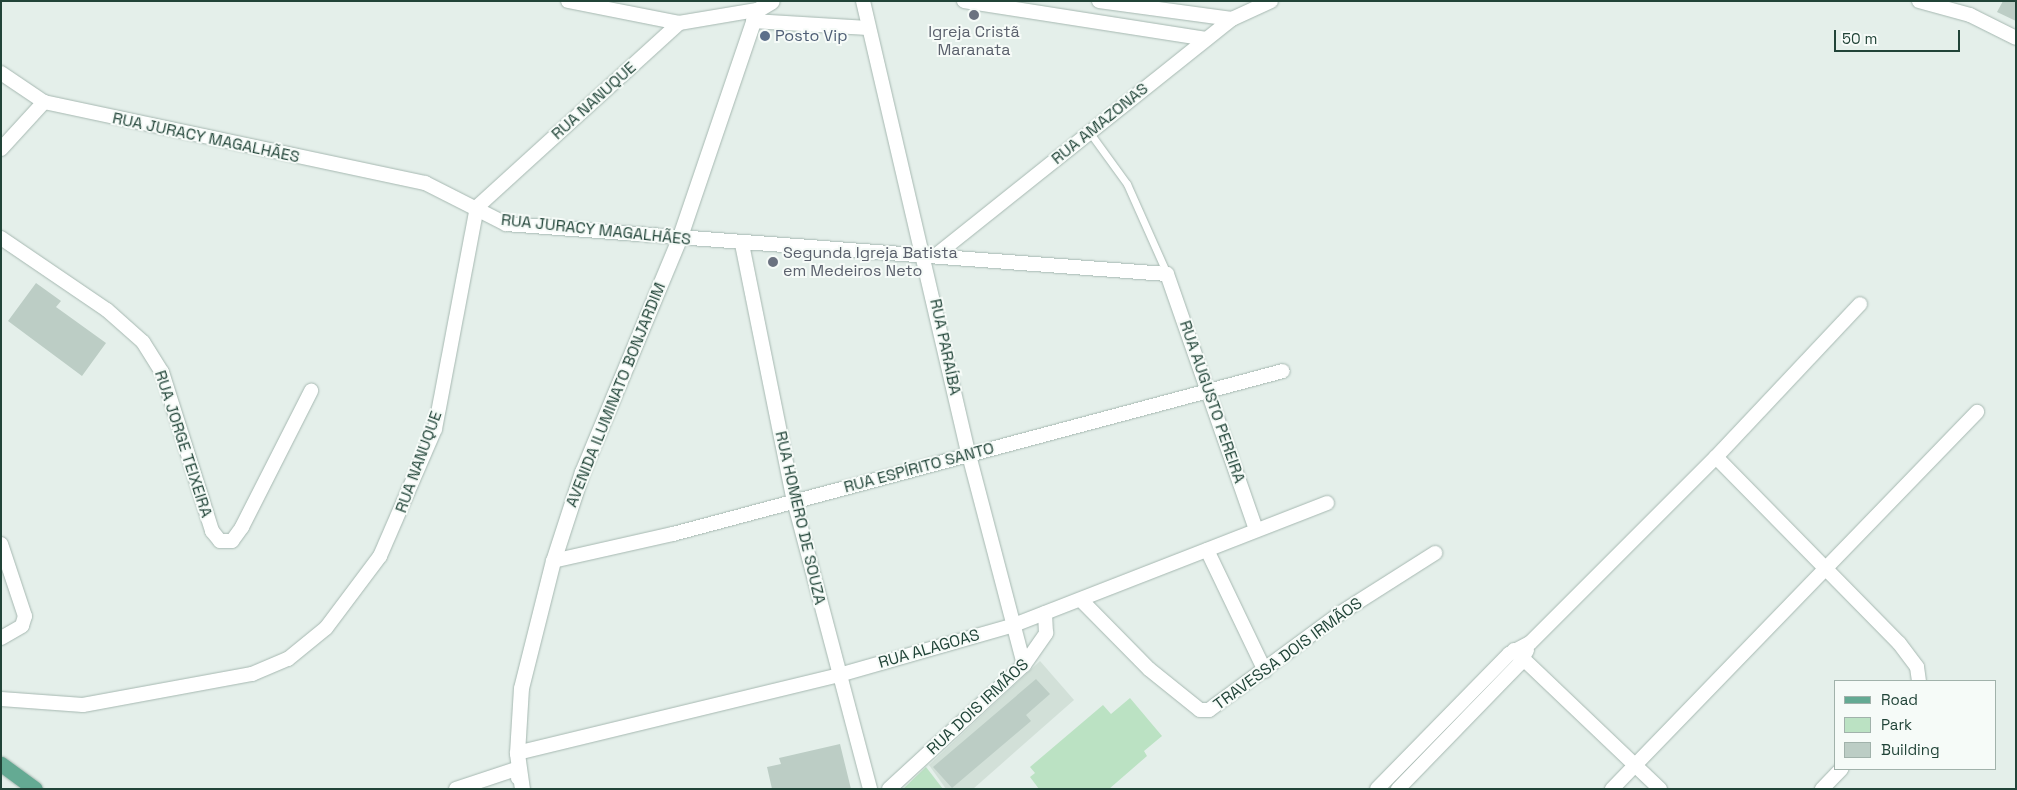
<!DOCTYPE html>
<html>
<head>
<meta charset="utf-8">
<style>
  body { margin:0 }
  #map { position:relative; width:2017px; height:790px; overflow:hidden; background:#e4efea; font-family:"Space Grotesk",sans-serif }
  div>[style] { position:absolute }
  .built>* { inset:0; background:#d2e0d8 }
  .green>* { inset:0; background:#bbe2c3 }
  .building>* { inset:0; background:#bccdc5 }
  .roads { filter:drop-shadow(0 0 1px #a6b8b1) drop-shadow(0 0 1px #a6b8b1) }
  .service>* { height:7px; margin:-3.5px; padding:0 3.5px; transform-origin:3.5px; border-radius:3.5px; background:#fff }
  .minor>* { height:14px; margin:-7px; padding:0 7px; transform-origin:7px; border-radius:7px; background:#fff }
  .tertiary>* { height:15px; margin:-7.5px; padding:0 7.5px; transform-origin:7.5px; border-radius:7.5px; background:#fff }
  .primary>* { height:15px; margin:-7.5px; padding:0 7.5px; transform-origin:7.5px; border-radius:7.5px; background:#64aa93 }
  .dots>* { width:14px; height:14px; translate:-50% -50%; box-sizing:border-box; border:2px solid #f6fbf8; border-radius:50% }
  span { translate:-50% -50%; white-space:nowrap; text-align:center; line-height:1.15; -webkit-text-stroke:4px #f6fbf8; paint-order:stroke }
  .worship-label { font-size:16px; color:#5b616d }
  .left { translate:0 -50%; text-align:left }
  .service-label { font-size:16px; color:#4e5e75 }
  .street-label { font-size:16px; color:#214438 }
  .frame { position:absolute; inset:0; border:2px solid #214438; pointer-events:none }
  .legend { position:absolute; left:1834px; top:680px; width:162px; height:90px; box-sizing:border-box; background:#f6fbf8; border:1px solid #a1b2ab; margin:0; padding:6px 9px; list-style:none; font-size:15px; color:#214438 }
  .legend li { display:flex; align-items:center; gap:10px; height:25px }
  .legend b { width:25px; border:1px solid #a1b2ab }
  .scale { position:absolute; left:1834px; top:30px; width:126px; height:22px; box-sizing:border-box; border:2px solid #214438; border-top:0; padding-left:6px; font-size:15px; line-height:18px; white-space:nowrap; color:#214438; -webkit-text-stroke:4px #f6fbf8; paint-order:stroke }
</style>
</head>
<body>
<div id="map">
  <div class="built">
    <i style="clip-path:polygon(1040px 661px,1074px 700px,973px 789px,946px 789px,929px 765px)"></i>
  </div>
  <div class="green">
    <i style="clip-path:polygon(1130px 698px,1162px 736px,1144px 751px,1147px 756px,1109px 789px,1039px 789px,1030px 777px,1035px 773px,1030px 767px,1103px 705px,1111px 714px)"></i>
    <i style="clip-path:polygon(926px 767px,943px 789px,903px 789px)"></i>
  </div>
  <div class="building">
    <i style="clip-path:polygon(2003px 1px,2016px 1px,2016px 21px,1997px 12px)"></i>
    <i style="clip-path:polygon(36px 283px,61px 301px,56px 307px,106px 343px,82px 376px,8px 321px)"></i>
    <i style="clip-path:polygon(1036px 679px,1050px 694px,1026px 715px,1031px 721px,952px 788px,933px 767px)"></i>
    <i style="clip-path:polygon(840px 744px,851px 789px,772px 789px,767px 767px,781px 764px,779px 758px)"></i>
  </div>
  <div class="roads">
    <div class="service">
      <i style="left:1090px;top:133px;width:63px;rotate:54deg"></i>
      <i style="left:1127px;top:184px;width:98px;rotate:66deg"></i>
    </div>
    <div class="minor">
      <i style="left:568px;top:1px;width:113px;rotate:11.2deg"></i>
      <i style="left:679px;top:23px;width:79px;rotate:-9.5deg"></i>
      <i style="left:863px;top:1px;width:466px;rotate:76.9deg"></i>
      <i style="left:969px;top:455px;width:217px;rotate:75.3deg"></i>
      <i style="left:964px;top:1px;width:245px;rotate:8.9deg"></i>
      <i style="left:1099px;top:1px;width:134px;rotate:7.7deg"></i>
      <i style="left:1919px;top:1px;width:53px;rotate:15.4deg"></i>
      <i style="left:1970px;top:15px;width:51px;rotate:26.6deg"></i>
      <i style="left:753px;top:21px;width:115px;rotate:3.5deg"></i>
      <i style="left:1px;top:73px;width:52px;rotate:34deg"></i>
      <i style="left:44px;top:102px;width:390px;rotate:12deg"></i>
      <i style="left:425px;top:183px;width:91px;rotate:26.8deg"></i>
      <i style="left:506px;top:224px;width:663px;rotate:4.33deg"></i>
      <i style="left:1167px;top:274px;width:271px;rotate:70.8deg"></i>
      <i style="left:1px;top:149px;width:64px;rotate:-47.5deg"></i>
      <i style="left:1px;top:238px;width:128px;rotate:34.2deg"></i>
      <i style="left:107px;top:310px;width:48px;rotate:41.6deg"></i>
      <i style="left:143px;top:342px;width:36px;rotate:58deg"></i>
      <i style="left:162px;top:372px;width:167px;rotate:72.5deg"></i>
      <i style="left:212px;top:531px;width:13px;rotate:51deg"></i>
      <i style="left:220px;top:541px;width:12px"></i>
      <i style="left:232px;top:541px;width:17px;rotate:-54deg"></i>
      <i style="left:242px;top:527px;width:153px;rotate:-63.1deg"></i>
      <i style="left:742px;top:244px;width:262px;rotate:78.6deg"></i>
      <i style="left:794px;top:501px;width:298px;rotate:75.2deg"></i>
      <i style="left:935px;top:256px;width:380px;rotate:-38.6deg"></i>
      <i style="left:1232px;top:19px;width:43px;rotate:-24.8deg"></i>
      <i style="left:1716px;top:457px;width:261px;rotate:45.5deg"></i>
      <i style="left:1899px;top:643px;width:30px;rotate:53deg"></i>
      <i style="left:1917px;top:667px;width:14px;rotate:82deg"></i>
      <i style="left:1px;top:544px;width:76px;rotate:71.6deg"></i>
      <i style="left:25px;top:616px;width:10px;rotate:107deg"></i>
      <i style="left:22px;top:626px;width:24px;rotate:150deg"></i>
      <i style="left:1207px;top:550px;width:134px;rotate:64.4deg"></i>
      <i style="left:553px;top:561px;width:123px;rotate:-12.7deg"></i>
      <i style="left:673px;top:534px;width:631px;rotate:-14.96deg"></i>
      <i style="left:1081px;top:600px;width:97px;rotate:45.4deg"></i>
      <i style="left:1149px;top:669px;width:65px;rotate:38.8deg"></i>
      <i style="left:1200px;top:710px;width:9px"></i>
      <i style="left:1209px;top:710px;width:162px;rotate:-36.4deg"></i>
      <i style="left:1339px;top:614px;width:114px;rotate:-32.4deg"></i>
      <i style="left:1514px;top:650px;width:202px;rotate:43.6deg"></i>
      <i style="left:1px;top:699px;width:82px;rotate:4.2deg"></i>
      <i style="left:83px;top:705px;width:172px;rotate:-10.4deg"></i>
      <i style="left:252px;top:674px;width:39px;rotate:-23deg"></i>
      <i style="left:288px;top:659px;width:49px;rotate:-39.2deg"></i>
      <i style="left:326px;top:628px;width:90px;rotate:-53.1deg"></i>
      <i style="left:380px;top:556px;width:138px;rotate:-66.6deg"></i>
      <i style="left:435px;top:429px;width:226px;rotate:-79.3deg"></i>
      <i style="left:477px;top:207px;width:273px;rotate:-42.3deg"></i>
      <i style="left:517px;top:753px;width:331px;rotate:-13.6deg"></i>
      <i style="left:839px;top:675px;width:182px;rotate:-15.9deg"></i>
      <i style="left:1014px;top:625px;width:336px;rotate:-21.3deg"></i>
      <i style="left:456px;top:789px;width:66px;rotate:-18.4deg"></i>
      <i style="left:519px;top:768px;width:10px;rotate:96deg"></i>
      <i style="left:889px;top:789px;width:183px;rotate:-42.6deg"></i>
      <i style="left:1024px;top:665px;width:39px;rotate:-55deg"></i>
      <i style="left:1046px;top:633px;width:20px;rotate:-93deg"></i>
      <i style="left:1377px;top:789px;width:189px;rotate:-45.6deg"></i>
      <i style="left:1509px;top:654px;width:24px;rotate:-28deg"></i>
      <i style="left:1530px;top:643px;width:263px;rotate:-45deg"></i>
      <i style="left:1716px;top:457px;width:210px;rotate:-46.7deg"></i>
      <i style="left:1398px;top:789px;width:174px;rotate:-45.9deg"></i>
      <i style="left:1519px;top:664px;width:16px;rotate:-60deg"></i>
      <i style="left:1612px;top:789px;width:525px;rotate:-45.93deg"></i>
      <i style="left:1822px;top:789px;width:28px;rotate:-46deg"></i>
    </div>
    <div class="tertiary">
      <i style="left:522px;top:789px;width:36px;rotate:-98deg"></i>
      <i style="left:517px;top:753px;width:65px;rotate:-86.5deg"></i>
      <i style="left:521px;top:688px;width:131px;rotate:-75.9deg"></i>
      <i style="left:553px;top:561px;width:94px;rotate:-72deg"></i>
      <i style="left:582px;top:472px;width:252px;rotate:-67.4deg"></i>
      <i style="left:679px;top:239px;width:242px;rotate:-71.2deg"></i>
      <i style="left:757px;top:10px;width:17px;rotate:-31deg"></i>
    </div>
    <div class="primary">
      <i style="left:1px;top:764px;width:42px;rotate:36.3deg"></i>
    </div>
  </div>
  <div class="dots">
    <i style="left:974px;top:15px;background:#6b7280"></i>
    <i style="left:765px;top:36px;background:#5c6f8a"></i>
    <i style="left:773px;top:262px;background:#6b7280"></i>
  </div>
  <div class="worship-label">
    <span style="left:974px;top:41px">Igreja Cristã<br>Maranata</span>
    <span class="left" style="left:783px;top:262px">Segunda Igreja Batista<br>em Medeiros Neto</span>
  </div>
  <div class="service-label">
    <span class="left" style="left:775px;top:36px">Posto Vip</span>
  </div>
  <div class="street-label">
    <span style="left:594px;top:101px;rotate:-42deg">RUA NANUQUE</span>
    <span style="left:1100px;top:124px;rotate:-39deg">RUA AMAZONAS</span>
    <span style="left:206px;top:138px;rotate:12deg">RUA JURACY MAGALHÃES</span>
    <span style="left:596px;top:230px;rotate:6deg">RUA JURACY MAGALHÃES</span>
    <span style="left:945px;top:347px;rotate:78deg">RUA PARAÍBA</span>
    <span style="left:616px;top:395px;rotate:-68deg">AVENIDA ILUMINATO BONJARDIM</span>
    <span style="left:1212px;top:402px;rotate:71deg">RUA AUGUSTO PEREIRA</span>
    <span style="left:183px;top:444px;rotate:72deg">RUA JORGE TEIXEIRA</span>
    <span style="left:419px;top:462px;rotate:-70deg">RUA NANUQUE</span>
    <span style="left:919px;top:468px;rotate:-15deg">RUA ESPÍRITO SANTO</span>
    <span style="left:800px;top:518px;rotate:77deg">RUA HOMERO DE SOUZA</span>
    <span style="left:929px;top:649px;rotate:-16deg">RUA ALAGOAS</span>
    <span style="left:1288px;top:654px;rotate:-36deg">TRAVESSA DOIS IRMÃOS</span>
    <span style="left:978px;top:707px;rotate:-43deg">RUA DOIS IRMÃOS</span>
  </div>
  <div class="frame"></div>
  <ul class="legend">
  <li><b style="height:6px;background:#64aa93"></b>Road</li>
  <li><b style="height:14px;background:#bbe2c3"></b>Park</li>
  <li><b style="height:14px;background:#bccdc5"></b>Building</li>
  </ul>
  <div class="scale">50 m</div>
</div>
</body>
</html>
